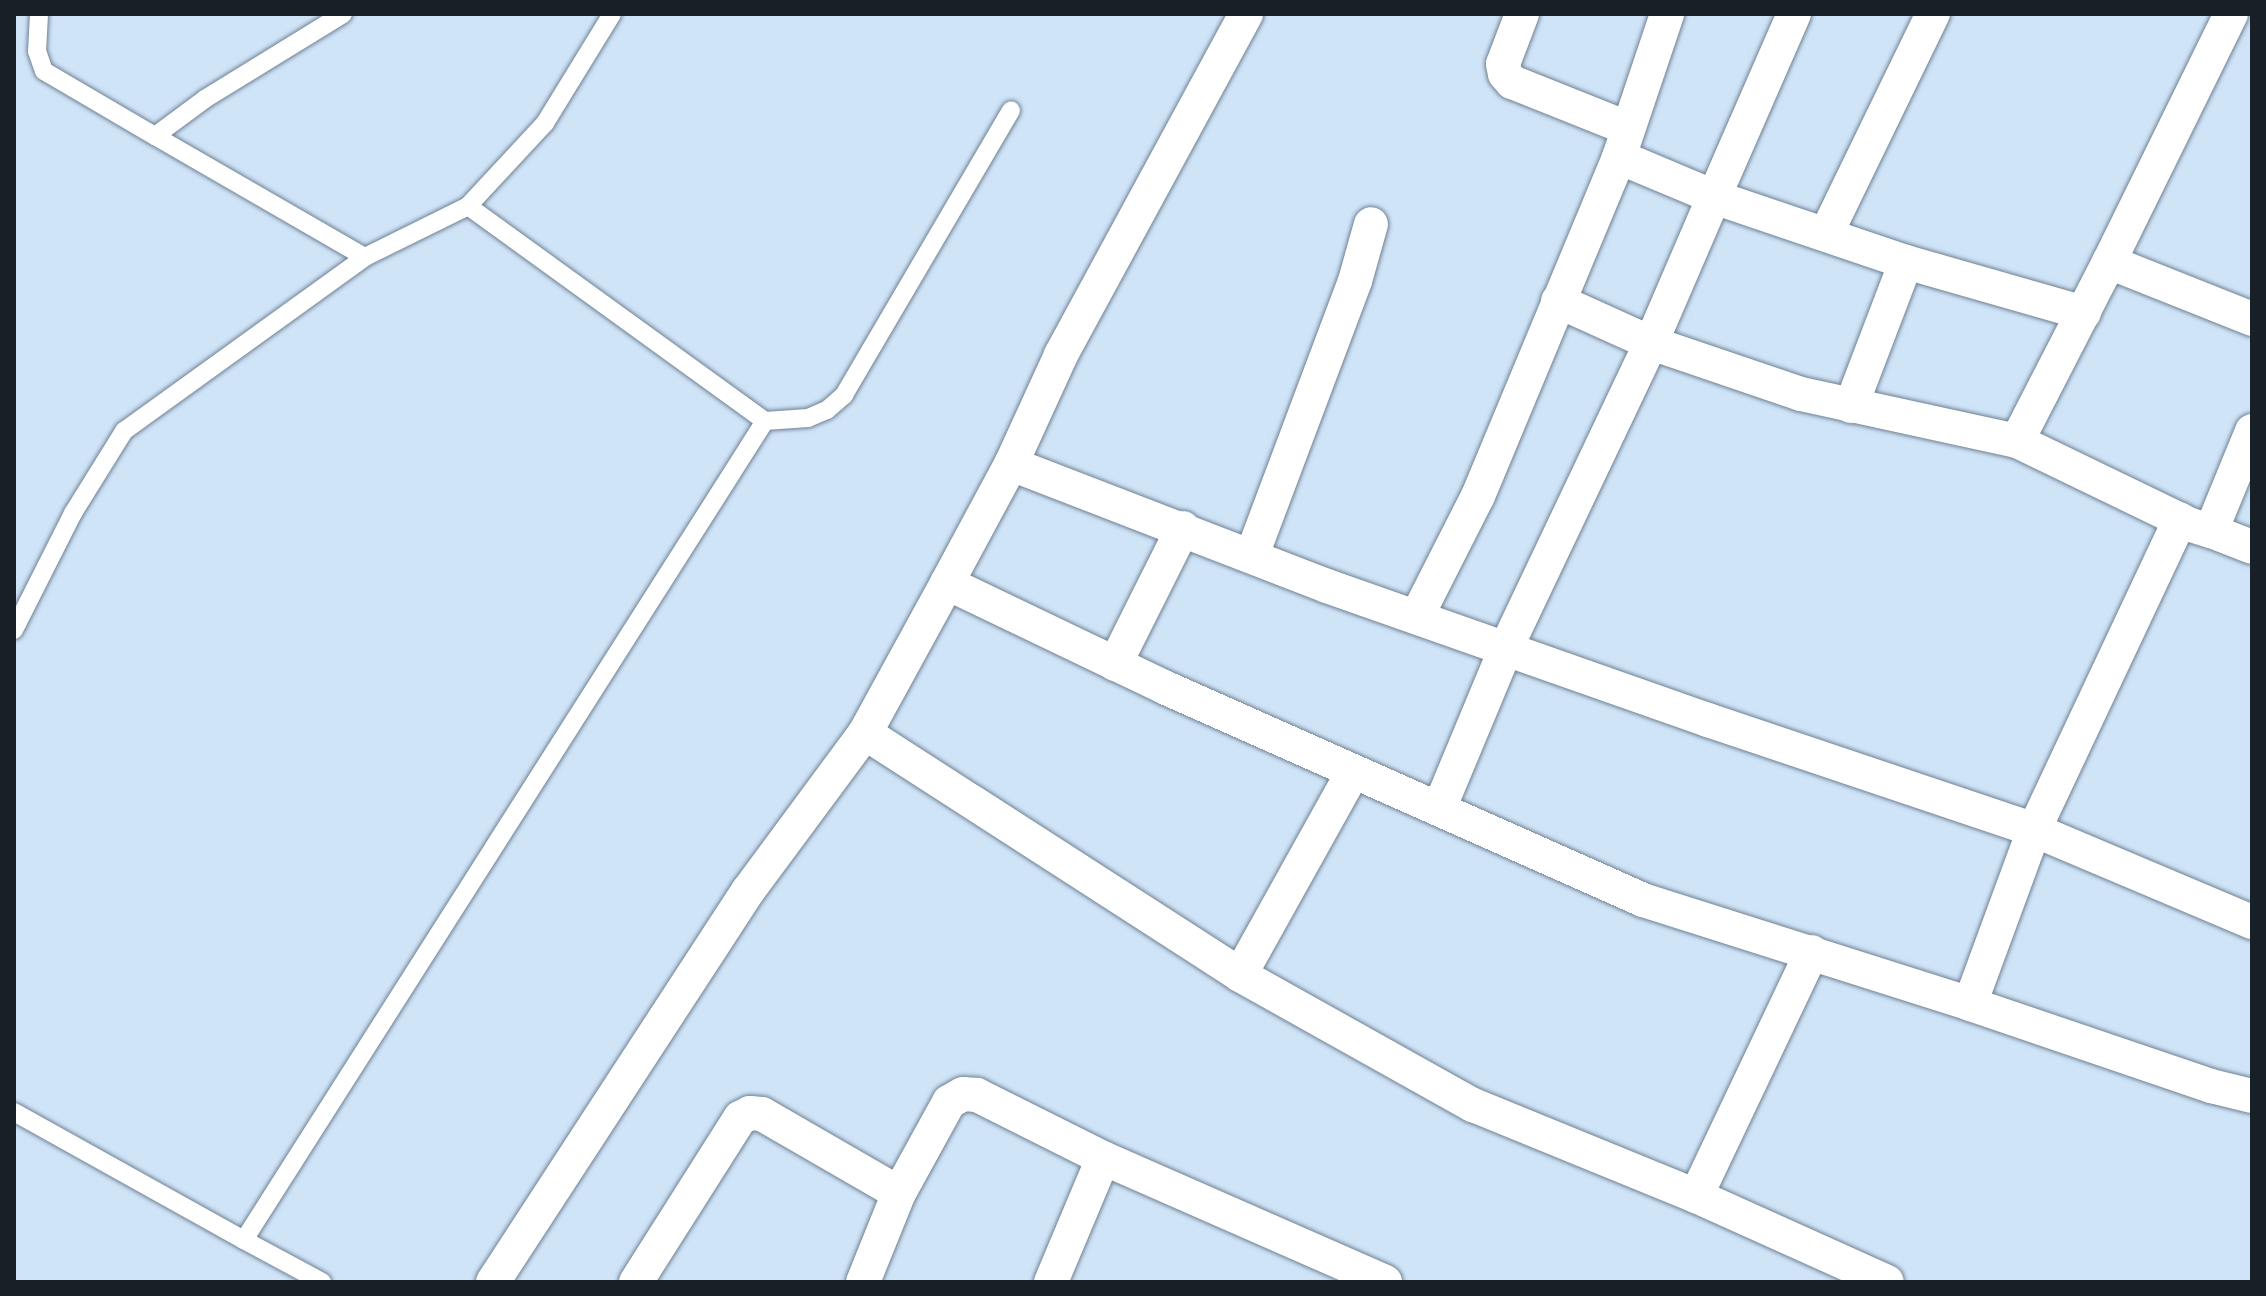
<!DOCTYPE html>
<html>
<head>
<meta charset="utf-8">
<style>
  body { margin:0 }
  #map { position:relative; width:2266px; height:1296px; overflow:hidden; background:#d0e4f8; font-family:Mulish,sans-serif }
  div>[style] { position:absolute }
  .roads { filter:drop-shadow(0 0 2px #6f8193) drop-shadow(0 0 2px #6f8193) }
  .lane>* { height:18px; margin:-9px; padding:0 9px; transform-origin:9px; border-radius:9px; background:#fff }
  .street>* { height:34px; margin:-17px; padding:0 17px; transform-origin:17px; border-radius:17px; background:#fff }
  span { translate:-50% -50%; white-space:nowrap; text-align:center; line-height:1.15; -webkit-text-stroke:6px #fff; paint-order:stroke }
  .frame { position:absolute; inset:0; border:16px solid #182027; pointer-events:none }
</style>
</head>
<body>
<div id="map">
  <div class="roads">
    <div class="lane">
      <i style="left:39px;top:14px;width:37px;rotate:93deg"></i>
      <i style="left:37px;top:51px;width:21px;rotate:71deg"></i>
      <i style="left:44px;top:71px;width:129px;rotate:30.4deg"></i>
      <i style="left:343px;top:14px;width:162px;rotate:148.4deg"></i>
      <i style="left:205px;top:99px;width:62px;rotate:143.5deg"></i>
      <i style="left:155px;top:136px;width:242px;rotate:30deg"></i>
      <i style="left:468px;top:206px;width:367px;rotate:35.9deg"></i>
      <i style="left:765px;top:421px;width:43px;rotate:-4deg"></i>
      <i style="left:808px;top:418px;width:21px;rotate:-23deg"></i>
      <i style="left:827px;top:410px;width:23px;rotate:-41deg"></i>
      <i style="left:844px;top:395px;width:330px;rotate:-59.6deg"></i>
      <i style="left:14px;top:630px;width:131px;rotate:-63.2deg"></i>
      <i style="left:73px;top:513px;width:97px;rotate:-58.1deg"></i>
      <i style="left:124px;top:431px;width:297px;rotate:-35.8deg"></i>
      <i style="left:365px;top:257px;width:115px;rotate:-26.3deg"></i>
      <i style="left:468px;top:206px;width:113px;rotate:-47.1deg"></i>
      <i style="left:545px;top:123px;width:128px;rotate:-58.4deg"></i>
      <i style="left:14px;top:1112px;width:263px;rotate:29.1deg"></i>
      <i style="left:244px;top:1240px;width:971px;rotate:-57.54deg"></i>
      <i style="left:244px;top:1240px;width:89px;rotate:28.3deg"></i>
    </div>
    <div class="street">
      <i style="left:1246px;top:14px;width:388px;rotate:118.5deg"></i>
      <i style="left:1061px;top:355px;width:120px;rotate:114.6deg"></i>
      <i style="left:1011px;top:464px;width:339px;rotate:21.1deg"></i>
      <i style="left:1327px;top:586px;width:404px;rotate:19.4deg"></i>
      <i style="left:1708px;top:720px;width:344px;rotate:18.6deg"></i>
      <i style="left:2034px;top:830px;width:237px;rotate:22.9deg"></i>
      <i style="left:1522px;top:14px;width:53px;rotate:110.8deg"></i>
      <i style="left:1503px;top:64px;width:10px;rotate:79deg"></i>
      <i style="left:1505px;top:74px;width:11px;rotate:49deg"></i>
      <i style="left:1512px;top:82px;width:124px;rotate:21.8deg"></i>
      <i style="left:1619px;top:157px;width:103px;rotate:22.8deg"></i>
      <i style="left:1714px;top:197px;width:200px;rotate:-66.4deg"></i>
      <i style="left:1826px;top:234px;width:245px;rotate:-64.1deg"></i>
      <i style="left:2109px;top:262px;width:276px;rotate:-63.8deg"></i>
      <i style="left:1558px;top:301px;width:102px;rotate:24.3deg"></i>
      <i style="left:1651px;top:343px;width:158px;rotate:18.8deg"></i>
      <i style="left:1801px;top:394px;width:221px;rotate:12.3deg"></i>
      <i style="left:2017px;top:441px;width:193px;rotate:25.8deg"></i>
      <i style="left:2191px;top:525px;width:21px;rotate:17deg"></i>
      <i style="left:2211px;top:531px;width:108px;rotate:-67.7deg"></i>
      <i style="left:1851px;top:406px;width:154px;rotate:-69.1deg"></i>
      <i style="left:2017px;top:441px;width:201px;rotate:-62.8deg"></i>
      <i style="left:2109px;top:262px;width:154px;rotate:21.7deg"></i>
      <i style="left:2211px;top:531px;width:44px;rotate:21.3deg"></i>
      <i style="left:1252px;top:555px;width:293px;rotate:-69.4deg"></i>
      <i style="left:1355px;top:281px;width:59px;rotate:-74.3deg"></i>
      <i style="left:947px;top:583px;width:135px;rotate:-61.7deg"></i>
      <i style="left:1417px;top:616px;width:135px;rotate:-63.1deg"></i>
      <i style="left:1478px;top:496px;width:367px;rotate:-67.4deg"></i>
      <i style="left:1619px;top:157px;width:151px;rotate:-71.4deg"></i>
      <i style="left:1115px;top:664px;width:152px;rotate:-63.4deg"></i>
      <i style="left:865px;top:733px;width:446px;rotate:32.8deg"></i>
      <i style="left:1240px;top:975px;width:267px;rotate:29.2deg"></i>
      <i style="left:1473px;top:1105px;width:241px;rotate:22.2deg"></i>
      <i style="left:1696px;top:1196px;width:209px;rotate:24.2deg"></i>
      <i style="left:1439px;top:809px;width:174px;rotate:-67.4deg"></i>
      <i style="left:1506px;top:648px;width:338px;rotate:-64.6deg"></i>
      <i style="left:1651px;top:343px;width:159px;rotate:-66.7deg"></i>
      <i style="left:1714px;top:197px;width:203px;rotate:18.7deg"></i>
      <i style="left:1906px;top:262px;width:185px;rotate:16deg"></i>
      <i style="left:1240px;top:975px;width:232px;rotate:-60.9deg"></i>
      <i style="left:1970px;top:1004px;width:185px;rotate:-69.8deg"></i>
      <i style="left:2034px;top:830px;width:343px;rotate:-64.8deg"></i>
      <i style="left:1696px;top:1196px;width:270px;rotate:-64.6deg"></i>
      <i style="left:493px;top:1282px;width:467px;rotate:-56.9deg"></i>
      <i style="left:748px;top:891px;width:197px;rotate:-53.5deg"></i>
      <i style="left:865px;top:733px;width:171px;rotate:-61.3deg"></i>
      <i style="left:947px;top:583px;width:243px;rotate:25.6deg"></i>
      <i style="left:1166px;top:688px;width:522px;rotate:23.96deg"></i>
      <i style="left:1643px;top:900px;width:343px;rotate:17.6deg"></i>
      <i style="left:1970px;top:1004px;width:255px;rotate:18.8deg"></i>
      <i style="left:2211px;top:1086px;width:42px;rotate:13.7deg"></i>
      <i style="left:636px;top:1282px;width:194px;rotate:-57.6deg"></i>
      <i style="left:740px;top:1118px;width:11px;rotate:-27deg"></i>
      <i style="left:750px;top:1113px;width:12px;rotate:5deg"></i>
      <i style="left:762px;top:1114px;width:158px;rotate:30deg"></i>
      <i style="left:863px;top:1282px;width:96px;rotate:-68deg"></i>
      <i style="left:899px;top:1193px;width:104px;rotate:-61.2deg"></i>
      <i style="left:949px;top:1102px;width:16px;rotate:-30deg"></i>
      <i style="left:963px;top:1094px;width:14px;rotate:4deg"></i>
      <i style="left:977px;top:1095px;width:141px;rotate:26.6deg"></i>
      <i style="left:1103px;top:1158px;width:308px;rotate:23.7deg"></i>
      <i style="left:1051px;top:1282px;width:134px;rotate:-67.2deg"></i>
    </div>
  </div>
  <div class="frame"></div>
</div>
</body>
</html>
